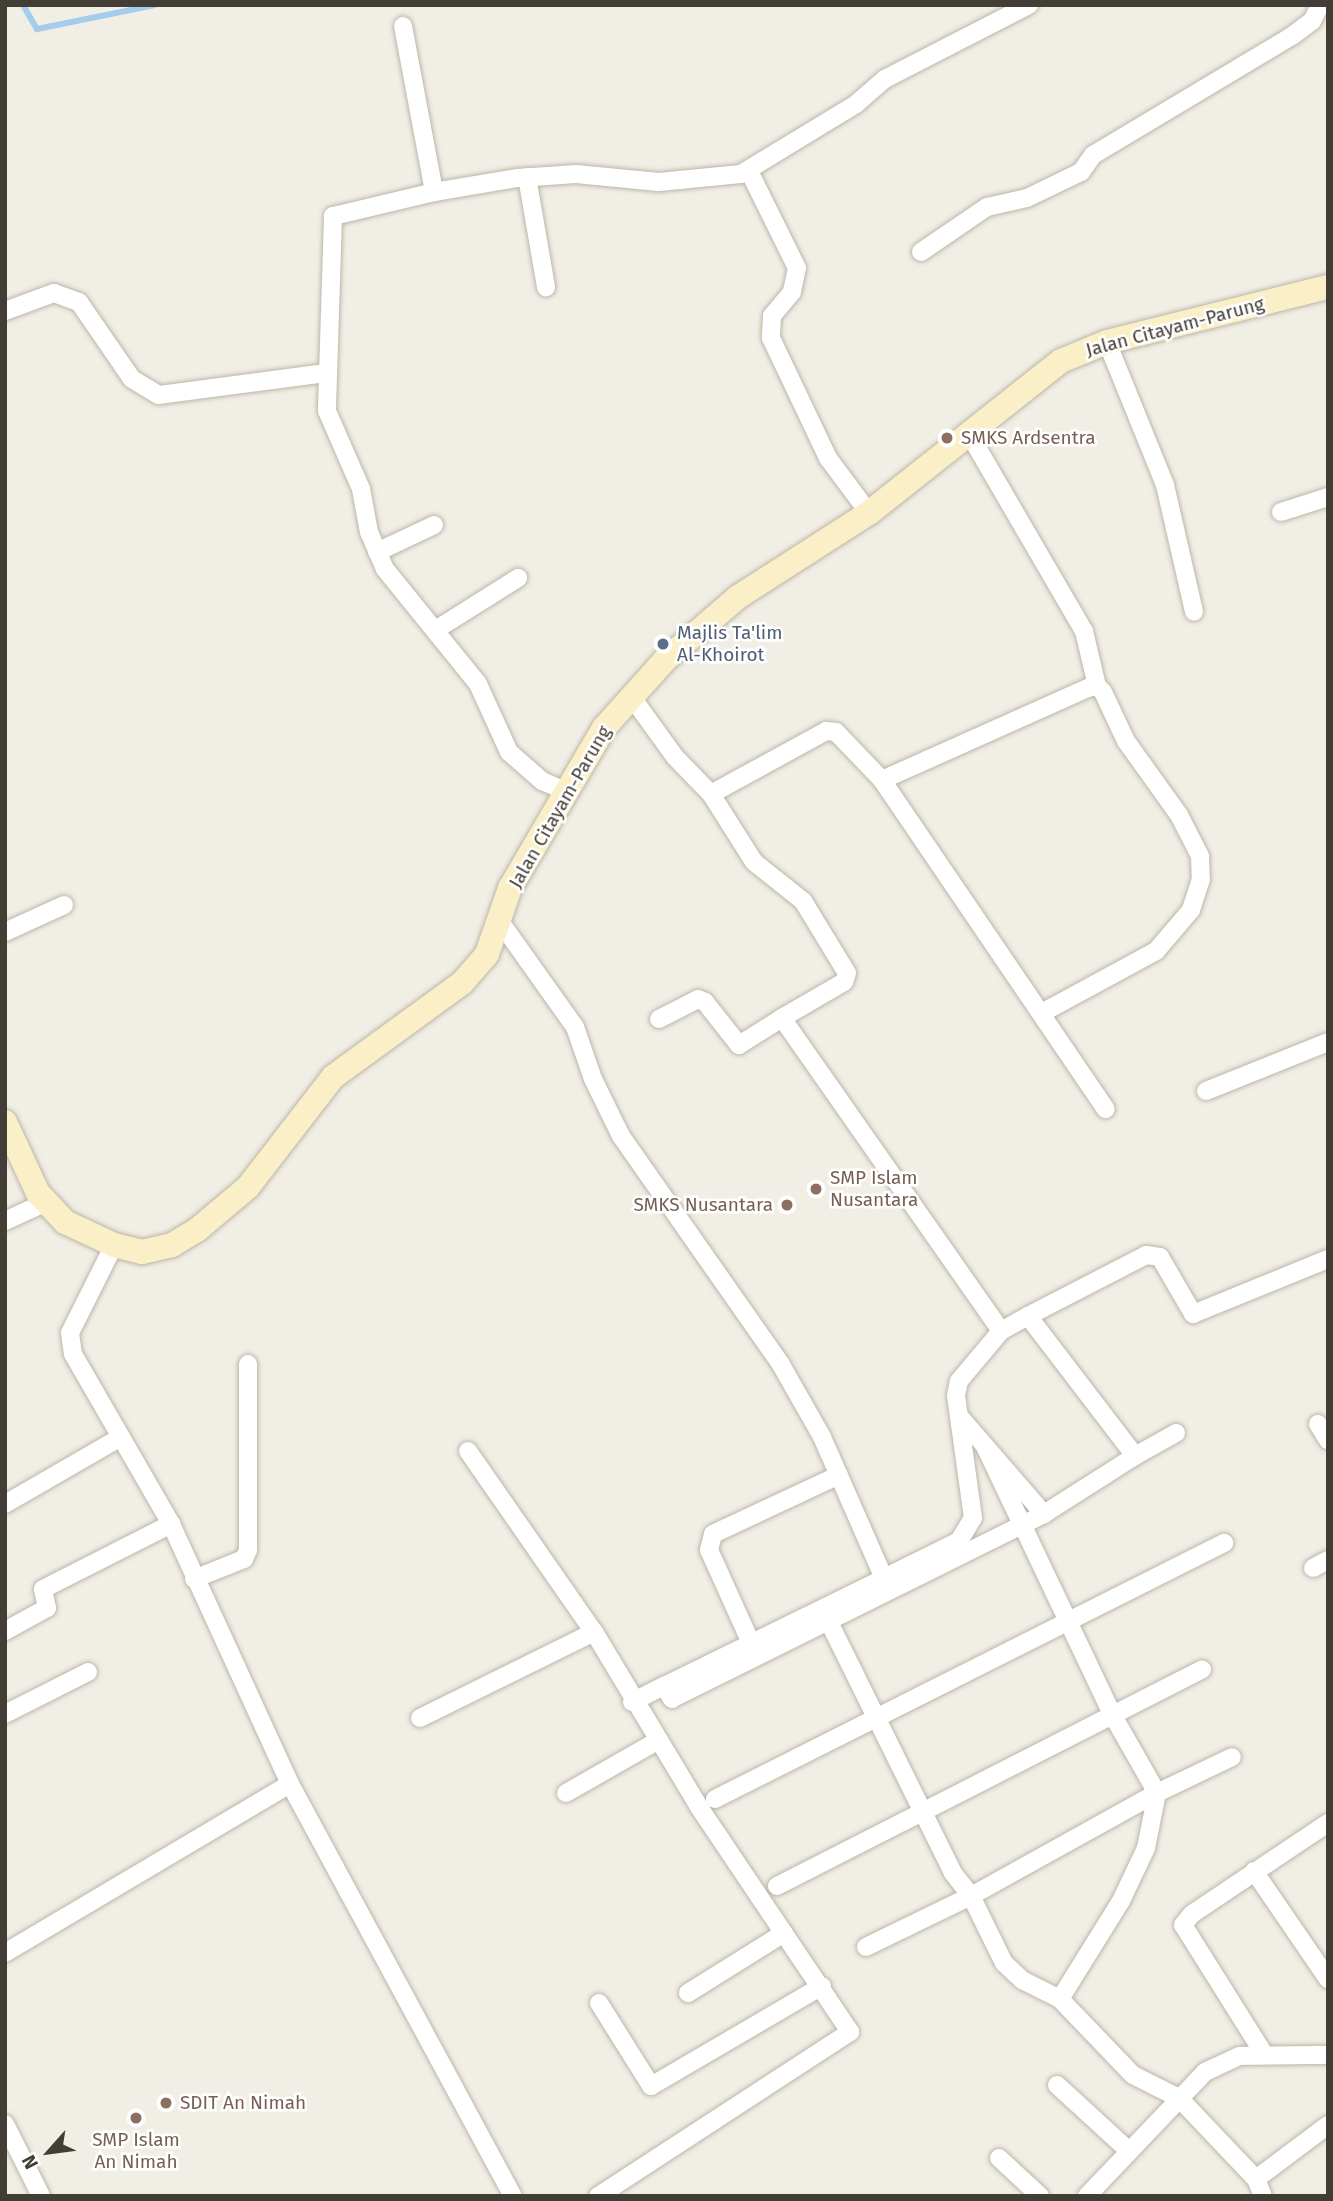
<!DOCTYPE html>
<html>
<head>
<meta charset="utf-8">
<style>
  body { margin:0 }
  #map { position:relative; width:1333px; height:2201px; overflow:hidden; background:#f1eee5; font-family:"Fira Sans",sans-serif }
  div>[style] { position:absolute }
  .stream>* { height:6px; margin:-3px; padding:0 3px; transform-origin:3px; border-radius:3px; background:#a5ccea }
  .roads { filter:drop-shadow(0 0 2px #bcb6a9) drop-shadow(0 0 2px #bcb6a9) }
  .street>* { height:18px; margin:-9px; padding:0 9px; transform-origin:9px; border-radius:9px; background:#fff }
  .secondary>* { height:24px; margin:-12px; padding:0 12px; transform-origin:12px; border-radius:12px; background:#faefc6 }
  .dots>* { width:19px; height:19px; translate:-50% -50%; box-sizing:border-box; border:4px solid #fff; border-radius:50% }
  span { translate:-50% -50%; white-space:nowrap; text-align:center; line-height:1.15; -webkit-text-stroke:5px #fff; paint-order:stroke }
  .street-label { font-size:19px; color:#433e35 }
  .education-label { font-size:19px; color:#785e54 }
  .left { translate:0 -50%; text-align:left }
  .right { translate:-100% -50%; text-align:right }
  .service-label { font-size:19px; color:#4e5e75 }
  .frame { position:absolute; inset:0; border:7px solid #433e35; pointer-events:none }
  .north { position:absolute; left:14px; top:2117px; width:70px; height:70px; -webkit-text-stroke:5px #fff; paint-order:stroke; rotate:242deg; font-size:19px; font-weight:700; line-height:28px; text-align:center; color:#433e35 }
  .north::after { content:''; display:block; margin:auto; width:24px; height:32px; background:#433e35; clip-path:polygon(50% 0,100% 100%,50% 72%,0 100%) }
</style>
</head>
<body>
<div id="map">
  <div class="stream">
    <i style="left:23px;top:5px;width:28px;rotate:60deg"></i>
    <i style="left:37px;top:29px;width:120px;rotate:-11.5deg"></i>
  </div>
  <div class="roads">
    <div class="street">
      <i style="left:403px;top:26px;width:169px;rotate:79.4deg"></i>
      <i style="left:434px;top:192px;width:104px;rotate:166.6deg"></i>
      <i style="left:333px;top:216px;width:195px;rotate:91.8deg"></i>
      <i style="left:327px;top:411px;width:85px;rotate:66.4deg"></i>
      <i style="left:361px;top:489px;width:44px;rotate:79.5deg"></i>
      <i style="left:369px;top:532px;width:40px;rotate:66.6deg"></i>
      <i style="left:385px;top:569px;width:148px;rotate:51deg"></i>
      <i style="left:478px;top:684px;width:75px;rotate:65.5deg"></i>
      <i style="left:509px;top:752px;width:44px;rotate:41.3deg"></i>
      <i style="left:542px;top:781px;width:28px;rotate:23deg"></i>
      <i style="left:749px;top:171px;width:108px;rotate:63.7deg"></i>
      <i style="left:797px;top:268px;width:25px;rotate:102deg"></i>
      <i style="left:792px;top:292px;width:31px;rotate:130deg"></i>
      <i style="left:772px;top:316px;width:22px;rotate:93deg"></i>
      <i style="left:771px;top:338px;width:133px;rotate:64.6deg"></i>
      <i style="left:828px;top:458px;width:69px;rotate:53.3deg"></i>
      <i style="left:527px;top:177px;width:112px;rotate:80.2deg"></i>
      <i style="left:434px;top:192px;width:85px;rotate:-9.5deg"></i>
      <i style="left:518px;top:178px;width:58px;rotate:-3.9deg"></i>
      <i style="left:576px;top:174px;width:83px;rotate:5.5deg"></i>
      <i style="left:659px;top:182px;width:82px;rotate:-5.6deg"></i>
      <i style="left:741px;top:174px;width:135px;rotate:-31.3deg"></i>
      <i style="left:856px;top:104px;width:38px;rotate:-41deg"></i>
      <i style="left:885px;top:79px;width:162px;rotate:-27.2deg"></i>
      <i style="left:921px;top:252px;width:80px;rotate:-34.3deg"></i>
      <i style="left:987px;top:207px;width:41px;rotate:-12.7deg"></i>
      <i style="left:1027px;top:198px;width:60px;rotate:-25.7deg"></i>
      <i style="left:1081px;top:172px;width:21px;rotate:-55deg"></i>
      <i style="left:1093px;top:155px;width:232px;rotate:-30.9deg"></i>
      <i style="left:1292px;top:36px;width:25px;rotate:-37deg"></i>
      <i style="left:1312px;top:21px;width:18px;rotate:-63deg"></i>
      <i style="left:5px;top:311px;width:52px;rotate:-20.2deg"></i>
      <i style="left:54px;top:293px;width:27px;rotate:20deg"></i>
      <i style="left:79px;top:302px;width:93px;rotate:55.5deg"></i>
      <i style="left:132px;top:379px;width:31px;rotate:31deg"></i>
      <i style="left:159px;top:395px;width:169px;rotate:-7.5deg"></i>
      <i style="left:1107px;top:342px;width:154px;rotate:67.9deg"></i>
      <i style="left:1165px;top:485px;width:130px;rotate:77.1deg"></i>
      <i style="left:968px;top:432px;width:230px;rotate:59.8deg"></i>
      <i style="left:1084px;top:631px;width:57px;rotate:76.7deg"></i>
      <i style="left:1281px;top:512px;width:49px;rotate:-17.7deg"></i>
      <i style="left:377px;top:552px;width:63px;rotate:-25.3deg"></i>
      <i style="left:437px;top:629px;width:96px;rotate:-32.2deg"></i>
      <i style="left:631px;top:696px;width:75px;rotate:54.2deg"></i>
      <i style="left:675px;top:757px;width:52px;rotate:45.8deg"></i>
      <i style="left:711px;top:794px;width:80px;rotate:57.7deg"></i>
      <i style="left:754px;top:862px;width:63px;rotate:38.5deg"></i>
      <i style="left:803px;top:901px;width:84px;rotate:58.6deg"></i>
      <i style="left:847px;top:973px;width:9px;rotate:108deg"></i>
      <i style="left:844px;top:982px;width:72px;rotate:149.9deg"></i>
      <i style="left:782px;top:1018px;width:382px;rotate:55deg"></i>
      <i style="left:882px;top:780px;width:226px;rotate:-24.1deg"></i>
      <i style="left:1088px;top:688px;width:9px;rotate:-13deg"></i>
      <i style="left:1097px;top:686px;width:8px;rotate:45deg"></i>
      <i style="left:1103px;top:692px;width:54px;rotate:64.9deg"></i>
      <i style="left:1126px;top:741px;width:91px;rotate:54.4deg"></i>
      <i style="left:1179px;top:815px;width:46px;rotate:62.9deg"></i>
      <i style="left:1200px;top:856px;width:23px;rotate:88deg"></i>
      <i style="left:1201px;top:879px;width:33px;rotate:108deg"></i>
      <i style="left:1191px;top:910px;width:54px;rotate:130.5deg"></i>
      <i style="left:1156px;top:951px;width:130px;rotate:151.5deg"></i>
      <i style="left:711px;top:794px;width:131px;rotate:-28.7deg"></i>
      <i style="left:826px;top:731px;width:10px;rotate:6deg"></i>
      <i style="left:836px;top:732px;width:66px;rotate:46.2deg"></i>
      <i style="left:882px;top:780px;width:398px;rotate:55.8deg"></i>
      <i style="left:501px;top:923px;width:128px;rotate:54.6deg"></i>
      <i style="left:575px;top:1027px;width:55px;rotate:70.9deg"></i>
      <i style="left:593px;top:1079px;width:64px;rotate:63.8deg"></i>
      <i style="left:621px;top:1136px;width:277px;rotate:55deg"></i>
      <i style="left:780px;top:1363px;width:85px;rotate:60.4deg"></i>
      <i style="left:822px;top:1437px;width:154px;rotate:66.3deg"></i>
      <i style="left:5px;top:932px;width:65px;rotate:-24.6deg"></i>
      <i style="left:659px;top:1019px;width:44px;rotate:-27.1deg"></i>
      <i style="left:698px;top:999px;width:8px;rotate:23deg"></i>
      <i style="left:705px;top:1002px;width:55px;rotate:51.7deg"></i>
      <i style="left:739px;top:1045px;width:51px;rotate:-32.1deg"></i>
      <i style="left:1206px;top:1091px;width:131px;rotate:-21.9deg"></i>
      <i style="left:5px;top:1221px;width:43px;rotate:-24.8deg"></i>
      <i style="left:114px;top:1245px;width:98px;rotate:116.6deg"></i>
      <i style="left:70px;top:1333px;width:21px;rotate:82deg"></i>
      <i style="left:73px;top:1354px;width:196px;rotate:60deg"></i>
      <i style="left:171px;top:1524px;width:286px;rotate:65.4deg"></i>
      <i style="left:290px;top:1784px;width:468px;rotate:61.6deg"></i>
      <i style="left:1028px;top:1316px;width:133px;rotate:-27.3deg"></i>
      <i style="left:1146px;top:1255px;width:14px;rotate:8deg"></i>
      <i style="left:1160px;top:1257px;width:66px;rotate:59.9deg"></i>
      <i style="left:1193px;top:1314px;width:146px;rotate:-22.2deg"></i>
      <i style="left:959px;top:1416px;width:130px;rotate:49.1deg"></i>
      <i style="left:1318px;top:1424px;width:19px;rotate:58deg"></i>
      <i style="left:468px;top:1451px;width:221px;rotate:55.2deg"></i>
      <i style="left:594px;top:1632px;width:204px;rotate:59deg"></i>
      <i style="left:699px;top:1807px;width:271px;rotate:56.1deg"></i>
      <i style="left:850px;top:2032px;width:301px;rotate:146.9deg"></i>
      <i style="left:1135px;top:1456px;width:47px;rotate:-29.3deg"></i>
      <i style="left:5px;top:1504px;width:134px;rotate:-30deg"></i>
      <i style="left:1313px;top:1568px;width:17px;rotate:-28deg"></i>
      <i style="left:194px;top:1579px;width:54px;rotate:-21.8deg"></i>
      <i style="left:244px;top:1559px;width:10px;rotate:-66deg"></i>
      <i style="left:248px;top:1550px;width:186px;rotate:-90deg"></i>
      <i style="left:829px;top:1622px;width:280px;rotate:63.7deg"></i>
      <i style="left:953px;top:1873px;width:29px;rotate:52deg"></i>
      <i style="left:971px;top:1896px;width:75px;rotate:63.8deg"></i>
      <i style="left:1004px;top:1963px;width:25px;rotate:43deg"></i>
      <i style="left:1022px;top:1980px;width:42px;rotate:26.6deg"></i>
      <i style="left:1060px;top:1999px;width:105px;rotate:46.2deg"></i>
      <i style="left:1133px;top:2075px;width:51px;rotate:26.6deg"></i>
      <i style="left:1179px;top:2098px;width:112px;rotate:46.5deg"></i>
      <i style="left:1256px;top:2179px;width:18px;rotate:68deg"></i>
      <i style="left:5px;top:1631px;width:48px;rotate:-28.7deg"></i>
      <i style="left:47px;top:1608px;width:19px;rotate:-102deg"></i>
      <i style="left:43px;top:1589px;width:144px;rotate:-26.9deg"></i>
      <i style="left:751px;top:1643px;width:102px;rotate:-114.3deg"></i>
      <i style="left:709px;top:1550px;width:16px;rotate:-76deg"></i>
      <i style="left:713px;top:1534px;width:139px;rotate:-25.1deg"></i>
      <i style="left:632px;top:1702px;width:36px;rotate:-27deg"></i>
      <i style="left:664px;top:1686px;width:245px;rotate:-26.1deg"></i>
      <i style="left:884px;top:1578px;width:84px;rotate:-26.3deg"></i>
      <i style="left:959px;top:1541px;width:27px;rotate:-59deg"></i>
      <i style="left:973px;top:1518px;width:123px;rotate:-97.9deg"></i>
      <i style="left:956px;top:1396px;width:15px;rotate:-79deg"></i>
      <i style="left:959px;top:1381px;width:65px;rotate:-50deg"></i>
      <i style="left:1001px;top:1331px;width:31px;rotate:-29deg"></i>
      <i style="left:1028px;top:1316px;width:176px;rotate:52.6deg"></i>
      <i style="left:1135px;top:1456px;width:108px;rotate:147.5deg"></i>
      <i style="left:1044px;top:1514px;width:415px;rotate:153.6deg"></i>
      <i style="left:672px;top:1699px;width:15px;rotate:-122deg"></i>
      <i style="left:5px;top:1714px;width:93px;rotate:-26.8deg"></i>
      <i style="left:420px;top:1718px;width:194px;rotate:-26.3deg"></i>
      <i style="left:566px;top:1793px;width:105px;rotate:-29.7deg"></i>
      <i style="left:715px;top:1799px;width:570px;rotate:-26.7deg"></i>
      <i style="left:1254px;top:1871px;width:131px;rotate:55.6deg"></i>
      <i style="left:777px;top:1886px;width:477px;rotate:-27deg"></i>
      <i style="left:866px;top:1947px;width:117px;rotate:-25.9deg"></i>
      <i style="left:971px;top:1896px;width:213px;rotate:-29deg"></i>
      <i style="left:1157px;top:1793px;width:89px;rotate:-119.7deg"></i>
      <i style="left:1113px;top:1716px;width:298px;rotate:-115.4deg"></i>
      <i style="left:5px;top:1953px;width:331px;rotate:-30.7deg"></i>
      <i style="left:688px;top:1993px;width:113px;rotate:-32deg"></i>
      <i style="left:1060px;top:1999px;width:115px;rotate:-58.1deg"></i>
      <i style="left:1121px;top:1901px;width:59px;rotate:-64.7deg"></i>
      <i style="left:1146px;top:1848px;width:56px;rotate:-78.7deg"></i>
      <i style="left:1157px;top:1793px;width:83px;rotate:-25.6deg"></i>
      <i style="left:599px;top:2003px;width:98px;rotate:57.9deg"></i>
      <i style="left:651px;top:2086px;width:198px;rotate:-30.3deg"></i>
      <i style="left:1264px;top:2054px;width:152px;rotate:-122.1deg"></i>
      <i style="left:1183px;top:1925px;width:14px;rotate:-51deg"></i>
      <i style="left:1192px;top:1914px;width:164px;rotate:-33.8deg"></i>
      <i style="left:1057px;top:2085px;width:96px;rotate:42.5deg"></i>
      <i style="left:5px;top:2124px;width:80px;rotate:63.4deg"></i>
      <i style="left:999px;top:2158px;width:56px;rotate:42.8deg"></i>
      <i style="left:1256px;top:2179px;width:90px;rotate:-36.9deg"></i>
      <i style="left:1087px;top:2196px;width:171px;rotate:-46.4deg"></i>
      <i style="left:1205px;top:2072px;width:38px;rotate:-25deg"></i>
      <i style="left:1240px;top:2056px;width:88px;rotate:-0.7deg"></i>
    </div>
    <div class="secondary">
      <i style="left:5px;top:1122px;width:78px;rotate:65.1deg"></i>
      <i style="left:38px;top:1193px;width:40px;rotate:47deg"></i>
      <i style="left:65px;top:1222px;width:54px;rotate:25.1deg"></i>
      <i style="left:114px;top:1245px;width:29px;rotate:14deg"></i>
      <i style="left:142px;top:1252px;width:31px;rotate:-13deg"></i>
      <i style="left:172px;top:1245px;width:29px;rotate:-31deg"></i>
      <i style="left:197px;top:1230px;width:67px;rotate:-40.1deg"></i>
      <i style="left:248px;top:1187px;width:139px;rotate:-52.3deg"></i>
      <i style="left:333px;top:1077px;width:160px;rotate:-36.1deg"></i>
      <i style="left:462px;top:983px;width:38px;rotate:-49deg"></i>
      <i style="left:487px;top:954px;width:70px;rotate:-70.8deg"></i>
      <i style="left:510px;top:888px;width:186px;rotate:-59.6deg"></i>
      <i style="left:604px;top:728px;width:91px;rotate:-48.1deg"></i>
      <i style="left:665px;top:660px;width:96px;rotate:-40.8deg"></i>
      <i style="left:738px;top:597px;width:156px;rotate:-32.7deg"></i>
      <i style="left:869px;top:513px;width:245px;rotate:-38.4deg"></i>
      <i style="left:1061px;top:361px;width:50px;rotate:-22.4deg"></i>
      <i style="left:1107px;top:342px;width:228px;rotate:-14deg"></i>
    </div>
  </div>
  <div class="dots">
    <i style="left:947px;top:438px;background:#8d6e63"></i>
    <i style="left:663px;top:644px;background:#5c6f8a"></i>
    <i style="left:816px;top:1189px;background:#8d6e63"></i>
    <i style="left:787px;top:1205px;background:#8d6e63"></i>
    <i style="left:166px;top:2103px;background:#8d6e63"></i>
    <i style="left:136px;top:2118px;background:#8d6e63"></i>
  </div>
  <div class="street-label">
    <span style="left:1175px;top:327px;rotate:-15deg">Jalan Citayam-Parung</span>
    <span style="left:560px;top:807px;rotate:-60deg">Jalan Citayam-Parung</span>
  </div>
  <div class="education-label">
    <span class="left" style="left:961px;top:438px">SMKS Ardsentra</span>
    <span class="left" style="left:830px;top:1189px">SMP Islam<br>Nusantara</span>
    <span class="right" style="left:773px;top:1205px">SMKS Nusantara</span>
    <span class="left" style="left:180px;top:2103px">SDIT An Nimah</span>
    <span style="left:136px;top:2151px">SMP Islam<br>An Nimah</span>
  </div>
  <div class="service-label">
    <span class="left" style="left:677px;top:644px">Majlis Ta'lim<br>Al-Khoirot</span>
  </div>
  <div class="frame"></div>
  <div class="north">N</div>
</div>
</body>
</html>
